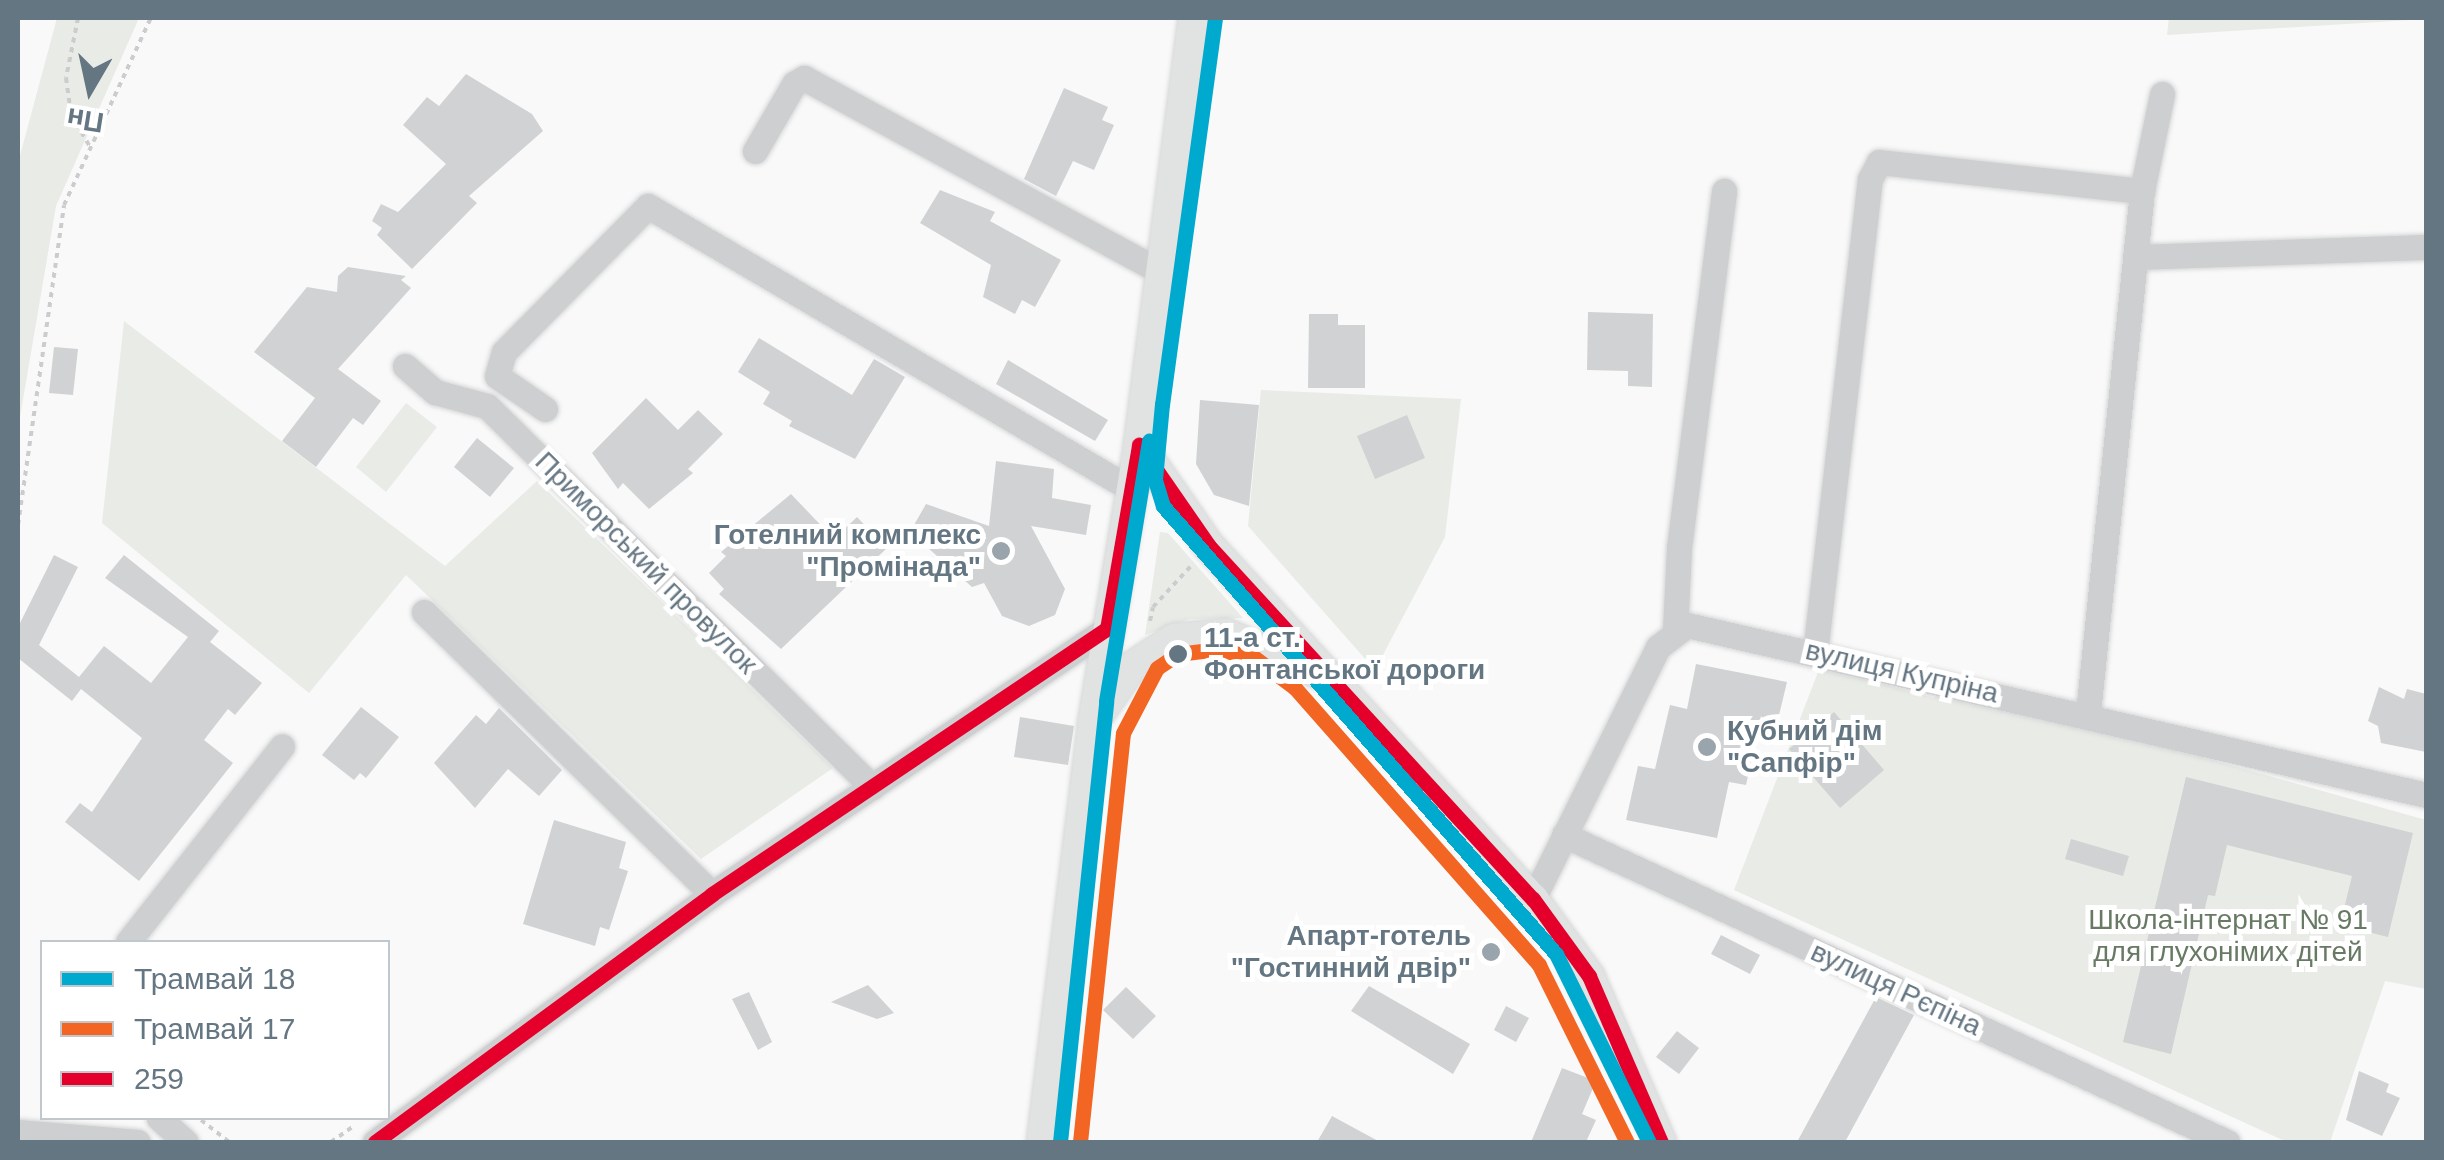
<!DOCTYPE html>
<html>
<head>
<meta charset="utf-8">
<style>
  body { margin:0 }
  #map { position:relative; width:2444px; height:1160px; overflow:hidden; background:#f9f9f9; font-family:Helvetica,sans-serif }
  div>[style] { position:absolute }
  .green>* { inset:0; background:#e8ebe6 }
  .building>* { inset:0; background:#d0d2d3 }
  .path>* { height:4px; margin-top:-2px; transform-origin:0; background:repeating-linear-gradient(90deg,#cbcccd 0 5px,transparent 0 10px) }
  .roads { filter:drop-shadow(0 0 2px #d5d6d7) drop-shadow(0 0 2px #d5d6d7) }
  .minor>* { height:25px; margin:-12.5px; padding:0 12.5px; transform-origin:12.5px; border-radius:12.5px; background:#cecfd0 }
  .major>* { height:30px; margin:-15px; padding:0 15px; transform-origin:15px; border-radius:15px; background:#e1e2e2 }
  .bus-1>* { height:15px; margin:-7.5px; padding:0 7.5px; transform-origin:7.5px; border-radius:7.5px; background:#e4002b }
  .tram-1>* { height:15px; margin:-7.5px; padding:0 7.5px; transform-origin:7.5px; border-radius:7.5px; background:#00a9ce }
  .tram-2>* { height:15px; margin:-7.5px; padding:0 7.5px; transform-origin:7.5px; border-radius:7.5px; background:#f26522 }
  .dots>* { width:28px; height:28px; translate:-50% -50%; box-sizing:border-box; border:5px solid #fff; border-radius:50% }
  span { translate:-50% -50%; white-space:nowrap; text-align:center; line-height:1.15; -webkit-text-stroke:10px #fff; paint-order:stroke }
  .poi-label { font-size:28px; color:#657683; font-weight:700 }
  .right { translate:-100% -50%; text-align:right }
  .left { translate:0 -50%; text-align:left }
  .street-label { font-size:28px; color:#657683 }
  .stop-label { font-size:28px; color:#657683; font-weight:700 }
  .park-label { font-size:28px; color:#687a64 }
  .frame { position:absolute; inset:0; border:20px solid #657683; pointer-events:none }
  .legend { position:absolute; left:40px; top:940px; width:350px; height:180px; box-sizing:border-box; background:#fff; border:2px solid #c1c8cd; margin:0; padding:12px 18px; list-style:none; font-size:30px; color:#657683 }
  .legend li { display:flex; align-items:center; gap:20px; height:50px }
  .legend b { width:50px; border:2px solid #c1c8cd }
  .north { position:absolute; left:40px; top:40px; width:100px; height:100px; -webkit-text-stroke:8px #fff; paint-order:stroke; rotate:189deg; font-size:28px; font-weight:700; line-height:40px; text-align:center; color:#657683 }
  .north::after { content:''; display:block; margin:auto; width:35px; height:45px; background:#657683; clip-path:polygon(50% 0,100% 100%,50% 72%,0 100%) }
</style>
</head>
<body>
<div id="map">
  <div class="green">
    <i style="clip-path:polygon(57px 18px,139px 18px,56px 206px,18px 429px,18px 163px)"></i>
    <i style="clip-path:polygon(2169px 18px,2426px 18px,2426px 19px,2167px 35px)"></i>
    <i style="clip-path:polygon(124px 321px,445px 566px,537px 481px,833px 768px,701px 859px,406px 575px,309px 693px,102px 523px)"></i>
    <i style="clip-path:polygon(1261px 390px,1461px 399px,1445px 537px,1375px 670px,1248px 526px)"></i>
    <i style="clip-path:polygon(406px 403px,437px 427px,386px 492px,356px 467px)"></i>
    <i style="clip-path:polygon(1160px 532px,1168px 533px,1243px 618px,1190px 619px,1145px 635px)"></i>
    <i style="clip-path:polygon(1820px 667px,1934px 698px,1945px 685px,2426px 820px,2426px 989px,2385px 981px,2330px 1142px,2287px 1142px,1734px 890px)"></i>
  </div>
  <div class="building">
    <i style="clip-path:polygon(466px 74px,532px 114px,543px 131px,469px 196px,477px 203px,412px 269px,377px 235px,382px 228px,372px 221px,381px 204px,398px 212px,446px 164px,403px 125px,427px 97px,439px 106px)"></i>
    <i style="clip-path:polygon(1064px 88px,1108px 107px,1102px 120px,1114px 125px,1094px 170px,1073px 161px,1056px 196px,1024px 179px)"></i>
    <i style="clip-path:polygon(940px 190px,995px 212px,990px 221px,1061px 260px,1035px 307px,1022px 300px,1015px 314px,983px 297px,991px 265px,920px 223px)"></i>
    <i style="clip-path:polygon(348px 267px,406px 276px,401px 280px,411px 288px,338px 369px,381px 401px,363px 425px,353px 418px,316px 467px,282px 441px,315px 398px,254px 352px,307px 287px,337px 292px,338px 276px)"></i>
    <i style="clip-path:polygon(1588px 312px,1653px 314px,1652px 387px,1628px 386px,1628px 371px,1587px 370px)"></i>
    <i style="clip-path:polygon(1309px 314px,1338px 314px,1338px 325px,1365px 325px,1365px 388px,1308px 388px)"></i>
    <i style="clip-path:polygon(759px 338px,852px 395px,874px 359px,905px 377px,855px 459px,789px 426px,792px 421px,763px 404px,770px 392px,738px 372px)"></i>
    <i style="clip-path:polygon(54px 347px,78px 349px,73px 395px,49px 393px)"></i>
    <i style="clip-path:polygon(1008px 360px,1108px 420px,1095px 441px,996px 384px)"></i>
    <i style="clip-path:polygon(646px 398px,678px 430px,698px 410px,723px 434px,688px 469px,693px 473px,649px 509px,623px 483px,618px 489px,592px 453px)"></i>
    <i style="clip-path:polygon(1200px 400px,1259px 405px,1249px 506px,1214px 495px,1196px 464px)"></i>
    <i style="clip-path:polygon(1407px 415px,1425px 458px,1375px 479px,1357px 436px)"></i>
    <i style="clip-path:polygon(477px 438px,514px 468px,490px 497px,454px 467px)"></i>
    <i style="clip-path:polygon(996px 461px,1054px 469px,1052px 498px,1091px 505px,1086px 535px,1031px 526px,1065px 589px,1055px 615px,1029px 626px,1002px 616px,984px 583px,972px 587px,910px 532px,926px 504px,989px 526px)"></i>
    <i style="clip-path:polygon(791px 494px,834px 539px,857px 517px,887px 548px,781px 649px,719px 594px,724px 589px,709px 573px,726px 556px,721px 552px)"></i>
    <i style="clip-path:polygon(54px 555px,78px 567px,39px 645px,79px 677px,104px 646px,151px 683px,188px 637px,105px 578px,124px 555px,219px 631px,210px 642px,262px 683px,235px 715px,228px 709px,204px 740px,233px 763px,139px 881px,65px 822px,80px 803px,92px 812px,142px 738px,81px 689px,72px 701px,18px 658px,18px 627px)"></i>
    <i style="clip-path:polygon(1696px 664px,1787px 682px,1775px 732px,1761px 716px,1746px 785px,1729px 782px,1717px 838px,1626px 820px,1638px 766px,1655px 769px,1670px 705px,1687px 709px)"></i>
    <i style="clip-path:polygon(2379px 687px,2404px 699px,2407px 689px,2426px 694px,2426px 752px,2381px 743px,2378px 726px,2368px 721px)"></i>
    <i style="clip-path:polygon(361px 707px,399px 737px,366px 778px,360px 773px,354px 780px,322px 755px)"></i>
    <i style="clip-path:polygon(499px 708px,562px 770px,539px 796px,508px 769px,475px 808px,434px 763px,476px 715px,486px 724px)"></i>
    <i style="clip-path:polygon(1834px 712px,1884px 770px,1840px 808px,1789px 749px)"></i>
    <i style="clip-path:polygon(1020px 717px,1074px 726px,1068px 765px,1014px 757px)"></i>
    <i style="clip-path:polygon(2186px 777px,2413px 833px,2388px 937px,2340px 925px,2352px 876px,2227px 845px,2215px 896px,2208px 895px,2171px 1054px,2123px 1042px)"></i>
    <i style="clip-path:polygon(554px 820px,626px 842px,619px 868px,628px 871px,609px 930px,600px 927px,595px 946px,523px 924px)"></i>
    <i style="clip-path:polygon(2071px 839px,2129px 856px,2123px 876px,2065px 859px)"></i>
    <i style="clip-path:polygon(1721px 935px,1760px 955px,1750px 974px,1711px 954px)"></i>
    <i style="clip-path:polygon(868px 985px,894px 1013px,877px 1019px,831px 1002px)"></i>
    <i style="clip-path:polygon(1369px 986px,1470px 1044px,1453px 1074px,1351px 1011px)"></i>
    <i style="clip-path:polygon(1126px 987px,1156px 1016px,1133px 1039px,1103px 1010px)"></i>
    <i style="clip-path:polygon(749px 992px,772px 1042px,758px 1050px,732px 999px)"></i>
    <i style="clip-path:polygon(1876px 997px,1914px 1015px,1845px 1142px,1797px 1142px)"></i>
    <i style="clip-path:polygon(1506px 1006px,1529px 1018px,1516px 1042px,1494px 1030px)"></i>
    <i style="clip-path:polygon(1677px 1031px,1699px 1048px,1679px 1074px,1656px 1057px)"></i>
    <i style="clip-path:polygon(1562px 1068px,1596px 1081px,1582px 1114px,1596px 1120px,1586px 1142px,1531px 1142px)"></i>
    <i style="clip-path:polygon(2359px 1071px,2389px 1084px,2386px 1092px,2400px 1098px,2382px 1136px,2346px 1120px)"></i>
    <i style="clip-path:polygon(1332px 1116px,1380px 1142px,1317px 1142px)"></i>
  </div>
  <div class="path">
    <i style="left:78px;top:18px;width:61px;rotate:101.3deg"></i>
    <i style="left:66px;top:78px;width:37px;rotate:82deg"></i>
    <i style="left:71px;top:115px;width:39px;rotate:59deg"></i>
    <i style="left:18px;top:525px;width:323px;rotate:-81.8deg"></i>
    <i style="left:64px;top:205px;width:206px;rotate:-65.1deg"></i>
    <i style="left:1150px;top:621px;width:14px;rotate:-78deg"></i>
    <i style="left:1153px;top:607px;width:56px;rotate:-47.2deg"></i>
    <i style="left:201px;top:1120px;width:36px;rotate:38deg"></i>
    <i style="left:331px;top:1142px;width:28px;rotate:-35deg"></i>
  </div>
  <div class="roads">
    <div class="minor">
      <i style="left:755px;top:151px;width:78px;rotate:-59.8deg"></i>
      <i style="left:794px;top:84px;width:12px;rotate:-31deg"></i>
      <i style="left:804px;top:78px;width:406px;rotate:28.5deg"></i>
      <i style="left:2135px;top:257px;width:291px;rotate:-2deg"></i>
      <i style="left:405px;top:366px;width:40px;rotate:41deg"></i>
      <i style="left:435px;top:392px;width:54px;rotate:15.1deg"></i>
      <i style="left:487px;top:406px;width:542px;rotate:44.7deg"></i>
      <i style="left:545px;top:409px;width:58px;rotate:-145.5deg"></i>
      <i style="left:497px;top:376px;width:25px;rotate:-74deg"></i>
      <i style="left:504px;top:352px;width:205px;rotate:-45.4deg"></i>
      <i style="left:648px;top:206px;width:560px;rotate:30.37deg"></i>
      <i style="left:424px;top:612px;width:403px;rotate:44.4deg"></i>
      <i style="left:1675px;top:630px;width:82px;rotate:-87.2deg"></i>
      <i style="left:1679px;top:548px;width:360px;rotate:-82.8deg"></i>
      <i style="left:1815px;top:653px;width:477px;rotate:-83.4deg"></i>
      <i style="left:1870px;top:179px;width:19px;rotate:-62deg"></i>
      <i style="left:1879px;top:162px;width:265px;rotate:6.3deg"></i>
      <i style="left:2088px;top:713px;width:525px;rotate:-84.09deg"></i>
      <i style="left:2142px;top:191px;width:99px;rotate:-78.3deg"></i>
      <i style="left:1564px;top:835px;width:731px;rotate:24.85deg"></i>
      <i style="left:1533px;top:899px;width:281px;rotate:-63.6deg"></i>
      <i style="left:1658px;top:647px;width:36px;rotate:-37deg"></i>
      <i style="left:1687px;top:625px;width:758px;rotate:12.95deg"></i>
      <i style="left:128px;top:942px;width:249px;rotate:-51.8deg"></i>
      <i style="left:159px;top:1118px;width:36px;rotate:42deg"></i>
      <i style="left:18px;top:1132px;width:120px;rotate:4.8deg"></i>
      <i style="left:375px;top:1142px;width:418px;rotate:-36.3deg"></i>
      <i style="left:712px;top:894px;width:476px;rotate:-33.9deg"></i>
    </div>
    <div class="major">
      <i style="left:1139px;top:445px;width:123px;rotate:55.3deg"></i>
      <i style="left:1209px;top:546px;width:479px;rotate:47.5deg"></i>
      <i style="left:1533px;top:899px;width:95px;rotate:54deg"></i>
      <i style="left:1589px;top:976px;width:181px;rotate:66.6deg"></i>
      <i style="left:1100px;top:712px;width:55px;rotate:-54.6deg"></i>
      <i style="left:1132px;top:667px;width:50px;rotate:-33.7deg"></i>
      <i style="left:1174px;top:639px;width:52px;rotate:-5.5deg"></i>
      <i style="left:1226px;top:634px;width:100px;rotate:23deg"></i>
      <i style="left:1042px;top:1142px;width:421px;rotate:-83deg"></i>
      <i style="left:1093px;top:724px;width:283px;rotate:-80.6deg"></i>
      <i style="left:1139px;top:445px;width:431px;rotate:-82.7deg"></i>
    </div>
  </div>
  <div class="bus-1">
    <i style="left:1139px;top:445px;width:123px;rotate:55.3deg"></i>
    <i style="left:1209px;top:546px;width:479px;rotate:47.5deg"></i>
    <i style="left:1533px;top:899px;width:95px;rotate:54deg"></i>
    <i style="left:1589px;top:976px;width:181px;rotate:66.6deg"></i>
    <i style="left:375px;top:1142px;width:418px;rotate:-36.3deg"></i>
    <i style="left:712px;top:894px;width:476px;rotate:-33.9deg"></i>
    <i style="left:1107px;top:629px;width:187px;rotate:-80.1deg"></i>
  </div>
  <div class="tram-1">
    <i style="left:1215px;top:18px;width:390px;rotate:97.8deg"></i>
    <i style="left:1162px;top:404px;width:76px;rotate:95.3deg"></i>
    <i style="left:1155px;top:480px;width:27px;rotate:73deg"></i>
    <i style="left:1163px;top:506px;width:596px;rotate:48.74deg"></i>
    <i style="left:1556px;top:954px;width:210px;rotate:63.7deg"></i>
    <i style="left:1060px;top:1142px;width:443px;rotate:-84deg"></i>
    <i style="left:1106px;top:701px;width:264px;rotate:-80.6deg"></i>
  </div>
  <div class="tram-2">
    <i style="left:1080px;top:1142px;width:411px;rotate:-84deg"></i>
    <i style="left:1123px;top:733px;width:73px;rotate:-62.4deg"></i>
    <i style="left:1157px;top:668px;width:25px;rotate:-34deg"></i>
    <i style="left:1178px;top:654px;width:40px;rotate:-7.1deg"></i>
    <i style="left:1218px;top:649px;width:38px;rotate:14deg"></i>
    <i style="left:1255px;top:658px;width:50px;rotate:36.9deg"></i>
    <i style="left:1295px;top:688px;width:369px;rotate:48.6deg"></i>
    <i style="left:1539px;top:965px;width:198px;rotate:63.6deg"></i>
  </div>
  <div class="dots">
    <i style="left:1001px;top:551px;background:#99a4ac"></i>
    <i style="left:1178px;top:654px;background:#657683"></i>
    <i style="left:1707px;top:747px;background:#99a4ac"></i>
    <i style="left:1491px;top:952px;background:#99a4ac"></i>
  </div>
  <div class="poi-label">
    <span class="right" style="left:981px;top:551px">Готелний комплекс<br>"Промінада"</span>
    <span class="left" style="left:1727px;top:747px">Кубний дім<br>"Сапфір"</span>
    <span class="right" style="left:1471px;top:952px">Апарт-готель<br>"Гостинний двір"</span>
  </div>
  <div class="street-label">
    <span style="left:646px;top:563px;rotate:45deg">Приморський провулок</span>
    <span style="left:1902px;top:672px;rotate:13deg">вулиця Купріна</span>
    <span style="left:1896px;top:989px;rotate:25deg">вулиця Рєпіна</span>
  </div>
  <div class="stop-label">
    <span class="left" style="left:1204px;top:654px">11-а ст.<br>Фонтанської дороги</span>
  </div>
  <div class="park-label">
    <span style="left:2228px;top:936px">Школа-інтернат № 91<br>для глухонімих дітей</span>
  </div>
  <div class="frame"></div>
  <ul class="legend">
  <li><b style="height:12px;background:#00a9ce"></b>Трамвай 18</li>
  <li><b style="height:12px;background:#f26522"></b>Трамвай 17</li>
  <li><b style="height:12px;background:#e4002b"></b>259</li>
  </ul>
  <div class="north">Пн</div>
</div>
</body>
</html>
